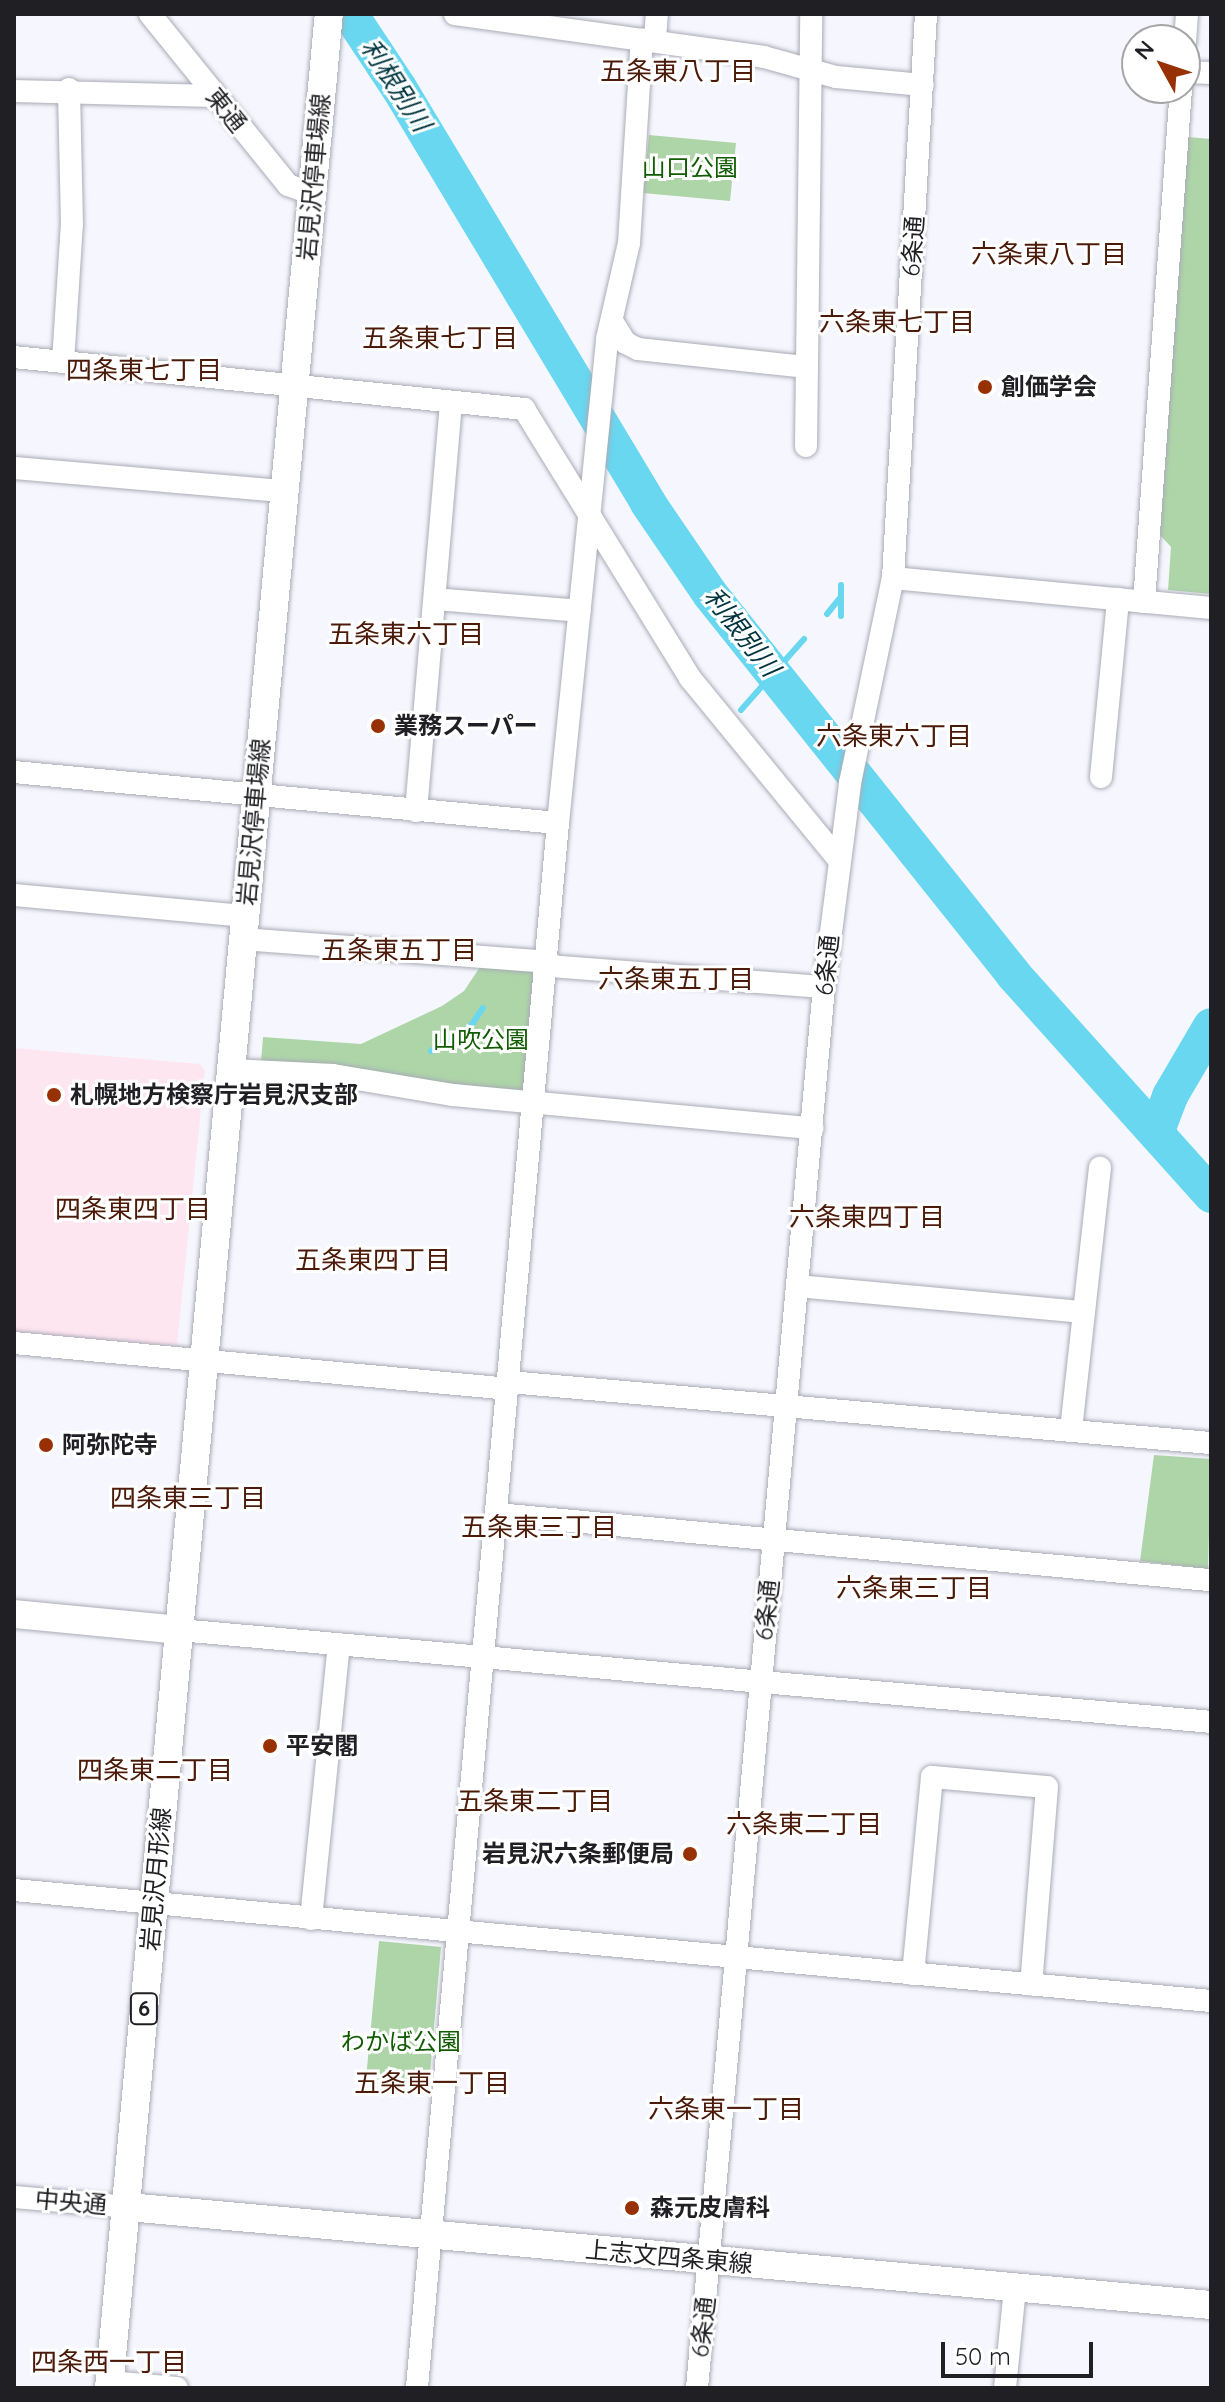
<!DOCTYPE html>
<html>
<head>
<meta charset="utf-8">
<style>
  body { margin:0 }
  #map { position:relative; width:1225px; height:2402px; overflow:hidden; background:#f6f7fe; font-family:Quicksand,"Noto Sans JP",sans-serif }
  div>[style] { position:absolute }
  .commercial>* { inset:0; background:#fee6f1 }
  .green>* { inset:0; background:#aed5a8 }
  .stream>* { height:6px; margin:-3px; padding:0 3px; transform-origin:3px; border-radius:3px; background:#68d7ef }
  .river>* { height:36px; margin:-18px; padding:0 18px; transform-origin:18px; border-radius:18px; background:#68d7ef }
  .roads { filter:drop-shadow(0 0 2px #aaabb7) drop-shadow(0 0 2px #aaabb7) }
  .minor>* { height:22px; margin:-11px; padding:0 11px; transform-origin:11px; border-radius:11px; background:#fff }
  .major>* { height:28px; margin:-14px; padding:0 14px; transform-origin:14px; border-radius:14px; background:#fff }
  .dots>* { width:22px; height:22px; translate:-50% -50%; box-sizing:border-box; border:4px solid #fff; border-radius:50% }
  span { translate:-50% -50%; white-space:nowrap; text-align:center; line-height:1.15; -webkit-text-stroke:6px #fff; paint-order:stroke }
  .shield-label span { padding:2px 6px; background:#fff; border:2px solid; border-radius:6px; -webkit-text-stroke-width:0 }
  .shield-label { font-size:22px; color:#1f1f24; font-weight:700 }
  .street-label { font-size:24px; color:#1f1f24 }
  .park-label { font-size:24px; color:#0f5c01 }
  .poi-label { font-size:24px; color:#1f1f24; font-weight:700 }
  .left { translate:0 -50%; text-align:left }
  .right { translate:-100% -50%; text-align:right }
  .neighbourhood-label { font-size:26px; color:#4b1a08 }
  .water-label { font-size:26px; color:#00353f; font-style:italic }
  .frame { position:absolute; inset:0; border:16px solid #1f1f24; pointer-events:none }
  .north { position:absolute; left:1121px; top:24px; width:80px; height:80px; box-sizing:border-box; background:#fff; border:2px solid #a5a5a7; border-radius:50%; rotate:310deg; font-size:22px; font-weight:700; line-height:32px; text-align:center; color:#1f1f24 }
  .north::after { content:''; display:block; margin:auto; width:28px; height:36px; background:#973103; clip-path:polygon(50% 0,100% 100%,50% 72%,0 100%) }
  .scale { position:absolute; left:941px; top:2342px; width:152px; height:36px; box-sizing:border-box; border:4px solid #1f1f24; border-top:0; padding-left:10px; font-size:24px; line-height:28px; white-space:nowrap; color:#1f1f24; -webkit-text-stroke:6px #fff; paint-order:stroke }
</style>
</head>
<body>
<div id="map">
  <div class="commercial">
    <i style="clip-path:polygon(14px 1048px,200px 1064px,205px 1070px,177px 1346px,14px 1332px)"></i>
  </div>
  <div class="green">
    <i style="clip-path:polygon(649px 135px,736px 143px,730px 201px,643px 193px)"></i>
    <i style="clip-path:polygon(1188px 137px,1211px 139px,1211px 594px,1168px 590px,1171px 547px,1160px 535px)"></i>
    <i style="clip-path:polygon(482px 964px,536px 968px,525px 1092px,261px 1062px,263px 1037px,361px 1044px,442px 1006px,464px 991px)"></i>
    <i style="clip-path:polygon(1154px 1455px,1211px 1459px,1208px 1569px,1140px 1561px)"></i>
    <i style="clip-path:polygon(379px 1941px,441px 1947px,429px 2085px,366px 2079px)"></i>
  </div>
  <div class="stream">
    <i style="left:827px;top:614px;width:21px;rotate:-51deg"></i>
    <i style="left:841px;top:616px;width:31px;rotate:-90deg"></i>
    <i style="left:741px;top:710px;width:95px;rotate:-48.4deg"></i>
    <i style="left:431px;top:1051px;width:46px;rotate:-31.6deg"></i>
    <i style="left:470px;top:1027px;width:23px;rotate:-56deg"></i>
  </div>
  <div class="river">
    <i style="left:350px;top:14px;width:89px;rotate:56.5deg"></i>
    <i style="left:399px;top:88px;width:484px;rotate:59deg"></i>
    <i style="left:648px;top:503px;width:110px;rotate:55.7deg"></i>
    <i style="left:710px;top:594px;width:486px;rotate:51.4deg"></i>
    <i style="left:1013px;top:974px;width:297px;rotate:48.1deg"></i>
    <i style="left:1156px;top:1133px;width:40px;rotate:-69deg"></i>
    <i style="left:1170px;top:1096px;width:81px;rotate:-59.6deg"></i>
  </div>
  <div class="roads">
    <div class="minor">
      <i style="left:150px;top:14px;width:220px;rotate:51.1deg"></i>
      <i style="left:288px;top:185px;width:23px;rotate:20deg"></i>
      <i style="left:455px;top:14px;width:312px;rotate:7.9deg"></i>
      <i style="left:764px;top:57px;width:75px;rotate:15.5deg"></i>
      <i style="left:836px;top:77px;width:87px;rotate:5.3deg"></i>
      <i style="left:655px;top:40px;width:26px;rotate:-86deg"></i>
      <i style="left:1185px;top:42px;width:28px;rotate:-86deg"></i>
      <i style="left:1185px;top:72px;width:26px;rotate:2deg"></i>
      <i style="left:14px;top:91px;width:199px;rotate:1.4deg"></i>
      <i style="left:612px;top:321px;width:26px;rotate:58deg"></i>
      <i style="left:626px;top:343px;width:13px;rotate:27deg"></i>
      <i style="left:638px;top:349px;width:170px;rotate:6.1deg"></i>
      <i style="left:14px;top:357px;width:513px;rotate:5.82deg"></i>
      <i style="left:524px;top:409px;width:316px;rotate:58.3deg"></i>
      <i style="left:690px;top:678px;width:235px;rotate:50.7deg"></i>
      <i style="left:63px;top:362px;width:138px;rotate:-86.3deg"></i>
      <i style="left:72px;top:224px;width:135px;rotate:-91.3deg"></i>
      <i style="left:806px;top:446px;width:432px;rotate:-89.3deg"></i>
      <i style="left:14px;top:468px;width:272px;rotate:4.9deg"></i>
      <i style="left:893px;top:578px;width:319px;rotate:5.4deg"></i>
      <i style="left:435px;top:599px;width:145px;rotate:4.7deg"></i>
      <i style="left:1144px;top:602px;width:515px;rotate:-85.88deg"></i>
      <i style="left:14px;top:772px;width:546px;rotate:5.36deg"></i>
      <i style="left:558px;top:823px;width:1571px;rotate:95.15deg"></i>
      <i style="left:1101px;top:777px;width:179px;rotate:-84.5deg"></i>
      <i style="left:416px;top:811px;width:410px;rotate:-85.1deg"></i>
      <i style="left:558px;top:823px;width:486px;rotate:-84.2deg"></i>
      <i style="left:607px;top:339px;width:98px;rotate:-77.1deg"></i>
      <i style="left:629px;top:243px;width:204px;rotate:-86.4deg"></i>
      <i style="left:14px;top:895px;width:233px;rotate:5.2deg"></i>
      <i style="left:243px;top:939px;width:307px;rotate:4.3deg"></i>
      <i style="left:549px;top:966px;width:276px;rotate:4.4deg"></i>
      <i style="left:231px;top:1070px;width:102px;rotate:2.8deg"></i>
      <i style="left:333px;top:1075px;width:122px;rotate:9.5deg"></i>
      <i style="left:453px;top:1095px;width:361px;rotate:5.3deg"></i>
      <i style="left:797px;top:1286px;width:288px;rotate:5.2deg"></i>
      <i style="left:14px;top:1343px;width:496px;rotate:5.3deg"></i>
      <i style="left:509px;top:1382px;width:705px;rotate:4.97deg"></i>
      <i style="left:1071px;top:1430px;width:264px;rotate:-83.7deg"></i>
      <i style="left:497px;top:1514px;width:715px;rotate:5.3deg"></i>
      <i style="left:179px;top:1630px;width:1036px;rotate:5.09deg"></i>
      <i style="left:14px;top:1890px;width:1202px;rotate:5.3deg"></i>
      <i style="left:311px;top:1919px;width:276px;rotate:-84.2deg"></i>
      <i style="left:913px;top:1974px;width:198px;rotate:-84.5deg"></i>
      <i style="left:932px;top:1777px;width:115px;rotate:5deg"></i>
      <i style="left:1047px;top:1787px;width:198px;rotate:94.6deg"></i>
      <i style="left:14px;top:2197px;width:114px;rotate:5deg"></i>
      <i style="left:110px;top:2382px;width:67px;rotate:5.1deg"></i>
      <i style="left:697px;top:2388px;width:1407px;rotate:-84.82deg"></i>
      <i style="left:824px;top:987px;width:206px;rotate:-82.7deg"></i>
      <i style="left:850px;top:783px;width:209px;rotate:-78.2deg"></i>
      <i style="left:893px;top:578px;width:565px;rotate:-86.65deg"></i>
      <i style="left:1005px;top:2388px;width:100px;rotate:-84.3deg"></i>
    </div>
    <div class="major">
      <i style="left:14px;top:1614px;width:166px;rotate:5.5deg"></i>
      <i style="left:128px;top:2207px;width:1087px;rotate:5.17deg"></i>
      <i style="left:109px;top:2388px;width:2384px;rotate:-84.71deg"></i>
    </div>
  </div>
  <div class="dots">
    <i style="left:985px;top:387px;background:#973103"></i>
    <i style="left:378px;top:726px;background:#973103"></i>
    <i style="left:54px;top:1095px;background:#973103"></i>
    <i style="left:46px;top:1445px;background:#973103"></i>
    <i style="left:270px;top:1746px;background:#973103"></i>
    <i style="left:690px;top:1854px;background:#973103"></i>
    <i style="left:632px;top:2208px;background:#973103"></i>
  </div>
  <div class="shield-label">
    <span style="left:144px;top:2009px">6</span>
  </div>
  <div class="street-label">
    <span style="left:226px;top:110px;rotate:51deg">東通</span>
    <span style="left:314px;top:177px;rotate:-85deg">岩見沢停車場線</span>
    <span style="left:913px;top:246px;rotate:-86deg">6条通</span>
    <span style="left:254px;top:822px;rotate:-85deg">岩見沢停車場線</span>
    <span style="left:827px;top:965px;rotate:-84deg">6条通</span>
    <span style="left:767px;top:1610px;rotate:-84deg">6条通</span>
    <span style="left:156px;top:1879px;rotate:-85deg">岩見沢月形線</span>
    <span style="left:71px;top:2202px;rotate:5deg">中央通</span>
    <span style="left:669px;top:2257px;rotate:5deg">上志文四条東線</span>
    <span style="left:703px;top:2327px;rotate:-84deg">6条通</span>
  </div>
  <div class="park-label">
    <span style="left:690px;top:168px">山口公園</span>
    <span style="left:481px;top:1040px">山吹公園</span>
    <span style="left:401px;top:2042px">わかば公園</span>
  </div>
  <div class="poi-label">
    <span class="left" style="left:1001px;top:387px">創価学会</span>
    <span class="left" style="left:394px;top:726px">業務スーパー</span>
    <span class="left" style="left:70px;top:1095px">札幌地方検察庁岩見沢支部</span>
    <span class="left" style="left:62px;top:1445px">阿弥陀寺</span>
    <span class="left" style="left:286px;top:1746px">平安閣</span>
    <span class="right" style="left:674px;top:1854px">岩見沢六条郵便局</span>
    <span class="left" style="left:650px;top:2208px">森元皮膚科</span>
  </div>
  <div class="neighbourhood-label">
    <span style="left:678px;top:71px">五条東八丁目</span>
    <span style="left:1049px;top:254px">六条東八丁目</span>
    <span style="left:897px;top:322px">六条東七丁目</span>
    <span style="left:440px;top:338px">五条東七丁目</span>
    <span style="left:144px;top:370px">四条東七丁目</span>
    <span style="left:406px;top:634px">五条東六丁目</span>
    <span style="left:894px;top:736px">六条東六丁目</span>
    <span style="left:399px;top:950px">五条東五丁目</span>
    <span style="left:676px;top:979px">六条東五丁目</span>
    <span style="left:133px;top:1209px">四条東四丁目</span>
    <span style="left:867px;top:1217px">六条東四丁目</span>
    <span style="left:373px;top:1260px">五条東四丁目</span>
    <span style="left:188px;top:1498px">四条東三丁目</span>
    <span style="left:539px;top:1527px">五条東三丁目</span>
    <span style="left:914px;top:1588px">六条東三丁目</span>
    <span style="left:155px;top:1770px">四条東二丁目</span>
    <span style="left:535px;top:1801px">五条東二丁目</span>
    <span style="left:804px;top:1824px">六条東二丁目</span>
    <span style="left:432px;top:2083px">五条東一丁目</span>
    <span style="left:726px;top:2109px">六条東一丁目</span>
    <span style="left:109px;top:2362px">四条西一丁目</span>
  </div>
  <div class="water-label">
    <span style="left:396px;top:85px;rotate:57deg">利根別川</span>
    <span style="left:742px;top:632px;rotate:52deg">利根別川</span>
  </div>
  <div class="frame"></div>
  <div class="north">N</div>
  <div class="scale">50 m</div>
</div>
</body>
</html>
